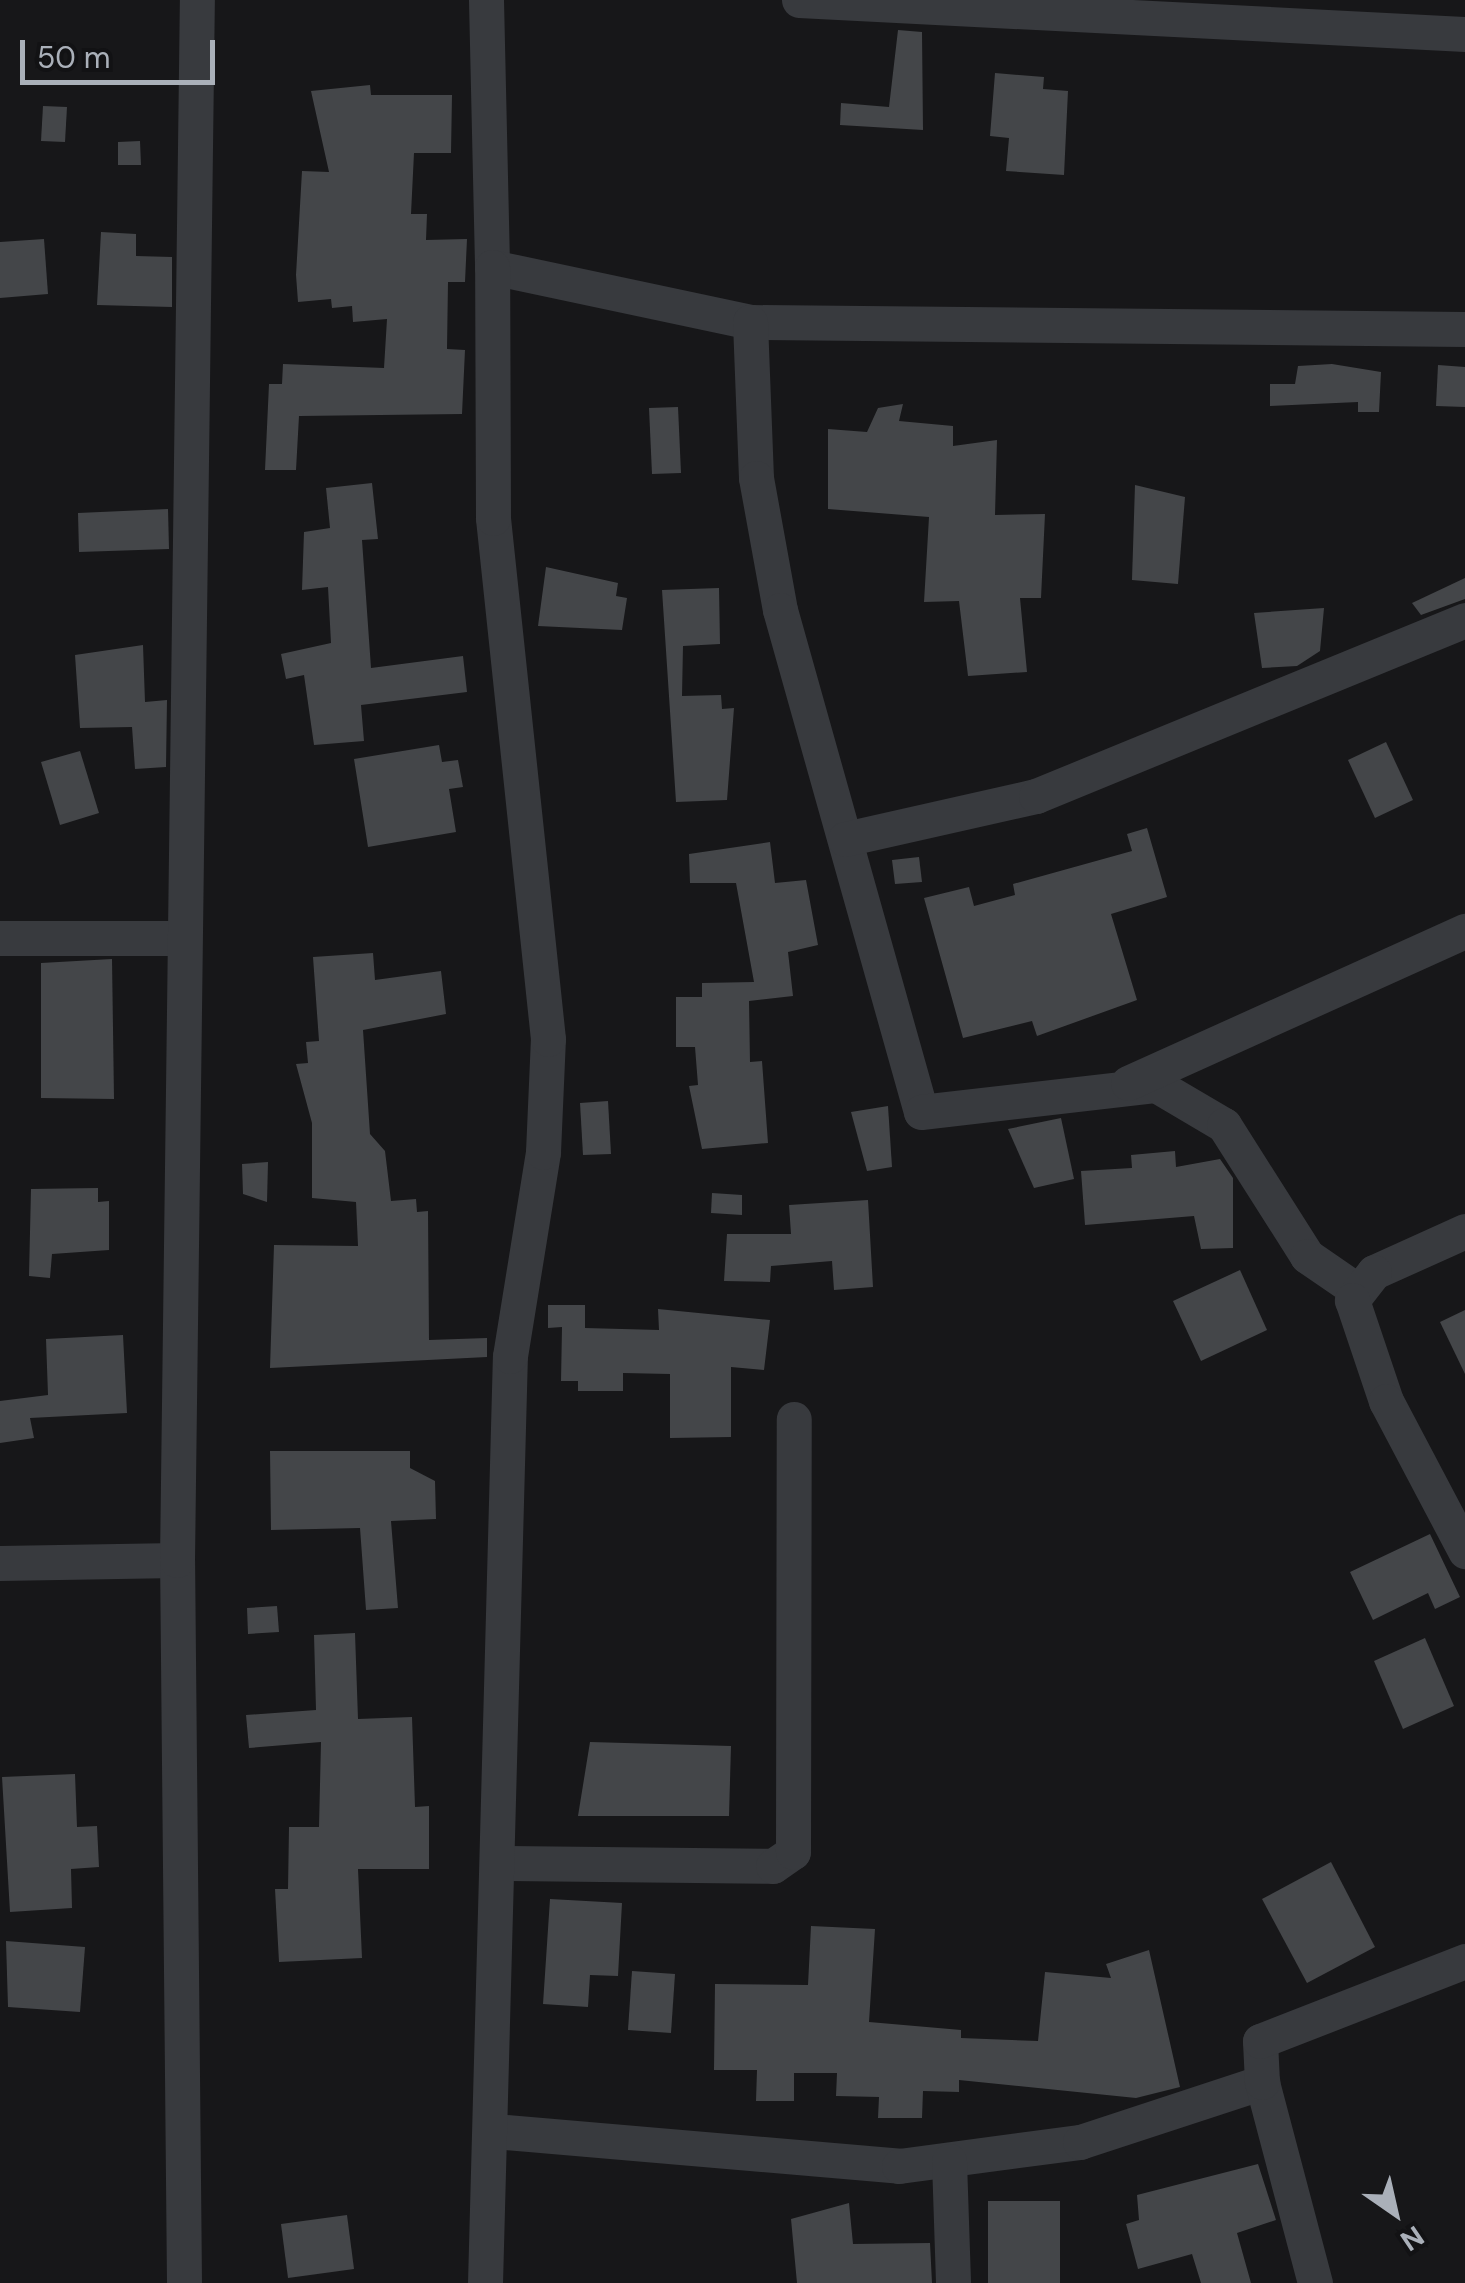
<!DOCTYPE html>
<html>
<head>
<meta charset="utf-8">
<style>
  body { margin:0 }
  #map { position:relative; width:1465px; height:2283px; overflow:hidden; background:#171719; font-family:"DM Sans",sans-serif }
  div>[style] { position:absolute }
  .building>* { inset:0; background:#444649 }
  .minor>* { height:35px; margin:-17.5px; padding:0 17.5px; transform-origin:17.5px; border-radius:17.5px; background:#383a3e }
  span { translate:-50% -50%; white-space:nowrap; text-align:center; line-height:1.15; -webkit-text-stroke:8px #121214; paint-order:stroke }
  .north { position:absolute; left:1345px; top:2163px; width:100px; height:100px; -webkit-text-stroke:8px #121214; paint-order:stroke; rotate:146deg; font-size:28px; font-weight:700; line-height:40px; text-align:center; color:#aab0b9 }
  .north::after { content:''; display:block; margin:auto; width:35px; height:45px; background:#aab0b9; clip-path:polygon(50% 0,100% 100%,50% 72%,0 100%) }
  .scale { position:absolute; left:20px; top:40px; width:195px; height:45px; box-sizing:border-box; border:5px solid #aab0b9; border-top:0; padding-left:12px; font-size:30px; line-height:35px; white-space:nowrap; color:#aab0b9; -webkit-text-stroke:8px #121214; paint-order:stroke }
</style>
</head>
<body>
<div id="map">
  <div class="building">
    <i style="clip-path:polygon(898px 30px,922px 32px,923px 130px,840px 125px,841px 103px,889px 107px)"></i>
    <i style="clip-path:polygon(995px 73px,1044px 77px,1043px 89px,1068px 91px,1064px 175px,1006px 171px,1009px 138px,990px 136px)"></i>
    <i style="clip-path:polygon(370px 85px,371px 95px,452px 95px,451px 153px,414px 153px,411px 214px,427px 214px,426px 240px,467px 239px,465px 282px,448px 282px,447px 349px,465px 350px,462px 414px,299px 416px,296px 470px,265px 470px,269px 384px,282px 384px,283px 364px,384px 368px,387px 319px,353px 322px,352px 306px,332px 308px,331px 299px,298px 302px,296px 275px,302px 171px,329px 172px,311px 91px)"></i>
    <i style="clip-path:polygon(43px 106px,67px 107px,65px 142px,41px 141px)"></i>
    <i style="clip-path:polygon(140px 141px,141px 165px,118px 165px,118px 142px)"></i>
    <i style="clip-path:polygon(101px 232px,136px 234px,136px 256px,172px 257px,172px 307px,97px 305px)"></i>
    <i style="clip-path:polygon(44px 239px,48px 294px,0 298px,0 242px)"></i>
    <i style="clip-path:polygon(1332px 364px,1381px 372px,1379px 412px,1358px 412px,1358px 402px,1270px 406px,1270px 384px,1295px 384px,1298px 366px)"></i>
    <i style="clip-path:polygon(1438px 365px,1465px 367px,1465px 407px,1436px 406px)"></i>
    <i style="clip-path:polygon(903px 404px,899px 421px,953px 426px,953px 446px,997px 440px,995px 515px,1045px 514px,1041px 598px,1020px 598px,1027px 672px,968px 676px,959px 601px,924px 602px,929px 517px,828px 509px,828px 429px,867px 432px,878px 408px)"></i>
    <i style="clip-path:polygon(678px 407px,681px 473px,652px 474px,649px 408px)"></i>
    <i style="clip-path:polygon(372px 483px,378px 539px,362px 540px,371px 668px,463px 656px,467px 692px,361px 705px,364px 741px,314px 745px,304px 675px,286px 679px,281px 654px,331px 643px,328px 587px,302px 590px,304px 532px,330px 528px,326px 488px)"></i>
    <i style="clip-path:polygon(1135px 485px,1185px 497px,1178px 584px,1132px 580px)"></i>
    <i style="clip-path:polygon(168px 509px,169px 549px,79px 552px,78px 513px)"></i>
    <i style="clip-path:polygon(546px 567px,618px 583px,616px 596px,627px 598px,622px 630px,538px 626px)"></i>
    <i style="clip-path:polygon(1465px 578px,1465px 599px,1421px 615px,1412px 603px)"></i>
    <i style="clip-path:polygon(719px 588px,720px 644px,683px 646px,682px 696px,721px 695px,722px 709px,734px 708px,727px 800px,676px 802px,662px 590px)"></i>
    <i style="clip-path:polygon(1324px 608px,1320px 651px,1297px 666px,1262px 668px,1254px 613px)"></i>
    <i style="clip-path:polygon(143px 645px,145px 702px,167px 700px,166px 767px,135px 769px,132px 727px,80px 728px,75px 655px)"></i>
    <i style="clip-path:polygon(1386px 742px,1413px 800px,1375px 818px,1348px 760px)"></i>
    <i style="clip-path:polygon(439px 745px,442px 762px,458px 760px,463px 787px,449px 789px,456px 832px,368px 847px,354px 759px)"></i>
    <i style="clip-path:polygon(80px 751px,99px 813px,60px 825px,41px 762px)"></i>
    <i style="clip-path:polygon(1147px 828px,1167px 897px,1111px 914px,1137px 1000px,1037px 1036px,1032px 1021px,963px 1038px,924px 898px,969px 887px,974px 906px,1015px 895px,1013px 884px,1132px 851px,1127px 834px)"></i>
    <i style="clip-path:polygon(770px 842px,775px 883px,806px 880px,818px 945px,788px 952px,793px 996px,749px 1001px,750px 1062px,762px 1061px,768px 1143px,702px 1149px,689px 1086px,698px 1085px,695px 1047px,676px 1047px,676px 997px,702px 997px,702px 983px,754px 982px,736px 883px,690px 883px,689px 854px)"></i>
    <i style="clip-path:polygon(919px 857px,922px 882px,895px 884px,892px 860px)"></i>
    <i style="clip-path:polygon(373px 953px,375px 980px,441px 971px,446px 1014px,363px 1030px,370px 1134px,385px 1151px,391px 1201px,416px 1199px,417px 1212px,428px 1211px,429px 1340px,487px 1338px,487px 1357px,270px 1368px,274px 1245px,358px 1246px,356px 1202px,312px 1198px,312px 1123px,296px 1064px,308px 1063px,306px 1042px,319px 1041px,313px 957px)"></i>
    <i style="clip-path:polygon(112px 959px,114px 1099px,41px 1098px,41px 963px)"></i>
    <i style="clip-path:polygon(608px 1101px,611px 1154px,583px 1155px,580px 1103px)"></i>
    <i style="clip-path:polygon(888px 1106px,892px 1167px,867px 1171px,851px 1112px)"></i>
    <i style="clip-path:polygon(1061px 1118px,1074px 1179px,1034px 1188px,1008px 1129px)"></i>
    <i style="clip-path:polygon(1175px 1151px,1176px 1167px,1220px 1159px,1233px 1178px,1233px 1248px,1201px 1249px,1194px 1216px,1085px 1225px,1081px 1171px,1132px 1168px,1131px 1155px)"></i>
    <i style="clip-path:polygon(268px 1162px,267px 1202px,243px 1194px,242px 1164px)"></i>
    <i style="clip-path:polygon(98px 1188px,98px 1202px,109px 1201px,109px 1250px,52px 1254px,50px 1278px,29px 1276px,31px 1189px)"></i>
    <i style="clip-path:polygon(712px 1193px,742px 1195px,742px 1215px,711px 1213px)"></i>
    <i style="clip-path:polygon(868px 1200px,873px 1287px,834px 1290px,832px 1261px,771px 1266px,770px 1282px,724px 1281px,727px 1234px,791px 1234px,789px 1205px)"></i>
    <i style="clip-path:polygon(1240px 1270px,1267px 1330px,1201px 1361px,1173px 1301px)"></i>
    <i style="clip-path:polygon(548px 1305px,585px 1305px,585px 1328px,659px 1330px,658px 1309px,770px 1320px,764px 1370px,731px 1367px,731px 1437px,670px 1438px,670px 1374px,623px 1373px,623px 1391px,578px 1391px,578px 1381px,561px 1381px,562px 1327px,548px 1328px)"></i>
    <i style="clip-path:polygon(1465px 1310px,1465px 1374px,1440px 1322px)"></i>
    <i style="clip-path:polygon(123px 1335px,127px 1413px,30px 1418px,34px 1438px,0 1443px,0 1401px,48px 1395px,46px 1339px)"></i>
    <i style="clip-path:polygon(270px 1451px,410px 1451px,410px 1468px,435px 1481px,436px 1519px,391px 1521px,398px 1608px,366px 1610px,360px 1528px,271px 1530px)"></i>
    <i style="clip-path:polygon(1430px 1534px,1460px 1597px,1435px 1609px,1428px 1593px,1373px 1620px,1350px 1572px)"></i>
    <i style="clip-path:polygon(277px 1606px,279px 1632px,248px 1634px,247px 1608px)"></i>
    <i style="clip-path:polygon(355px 1633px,358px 1719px,412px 1717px,415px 1807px,429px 1806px,429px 1869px,358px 1869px,362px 1958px,279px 1962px,275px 1889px,288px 1889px,289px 1827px,319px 1827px,321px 1742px,249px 1748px,246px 1715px,316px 1710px,314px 1635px)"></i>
    <i style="clip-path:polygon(1425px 1638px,1454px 1706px,1403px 1729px,1374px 1661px)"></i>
    <i style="clip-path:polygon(590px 1742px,731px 1746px,729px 1816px,578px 1816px)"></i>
    <i style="clip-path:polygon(75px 1774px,77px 1827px,97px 1826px,99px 1867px,71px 1869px,72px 1908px,10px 1912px,2px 1777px)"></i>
    <i style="clip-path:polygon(1331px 1862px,1375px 1947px,1307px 1983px,1262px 1899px)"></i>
    <i style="clip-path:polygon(550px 1899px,622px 1903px,618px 1976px,590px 1975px,588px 2007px,543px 2004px)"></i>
    <i style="clip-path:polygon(811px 1926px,875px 1929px,869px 2022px,961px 2030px,961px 2038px,1038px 2041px,1045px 1972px,1111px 1978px,1106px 1964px,1149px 1950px,1180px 2087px,1136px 2098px,959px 2080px,959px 2092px,923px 2091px,922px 2118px,878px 2118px,879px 2097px,836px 2096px,837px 2073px,794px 2073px,794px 2101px,756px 2101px,757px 2070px,714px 2070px,715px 1984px,808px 1985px)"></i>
    <i style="clip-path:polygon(6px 1941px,85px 1947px,80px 2012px,8px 2007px)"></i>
    <i style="clip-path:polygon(632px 1971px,675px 1974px,671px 2033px,628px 2030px)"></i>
    <i style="clip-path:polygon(1258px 2164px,1276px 2220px,1237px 2233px,1251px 2283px,1201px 2283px,1192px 2254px,1138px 2269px,1126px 2224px,1139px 2220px,1137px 2195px)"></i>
    <i style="clip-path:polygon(988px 2201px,1060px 2201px,1060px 2283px,988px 2283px)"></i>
    <i style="clip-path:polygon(849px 2203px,853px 2244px,930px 2243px,932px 2283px,797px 2283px,791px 2219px)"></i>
    <i style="clip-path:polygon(347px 2215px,354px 2269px,288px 2278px,281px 2224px)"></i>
  </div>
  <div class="minor">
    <i style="left:486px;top:0;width:267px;rotate:88.7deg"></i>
    <i style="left:492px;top:267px;width:264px;rotate:12deg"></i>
    <i style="left:750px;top:322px;width:715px;rotate:0.56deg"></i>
    <i style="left:799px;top:0;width:667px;rotate:2.92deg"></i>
    <i style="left:750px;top:322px;width:156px;rotate:87.8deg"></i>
    <i style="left:756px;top:478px;width:134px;rotate:79.7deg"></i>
    <i style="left:780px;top:610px;width:521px;rotate:74.31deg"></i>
    <i style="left:921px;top:1112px;width:237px;rotate:-6.6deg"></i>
    <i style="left:1156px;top:1085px;width:79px;rotate:30.5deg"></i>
    <i style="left:1224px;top:1125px;width:155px;rotate:57.6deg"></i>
    <i style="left:1307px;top:1256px;width:58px;rotate:34.5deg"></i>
    <i style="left:845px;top:839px;width:196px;rotate:-12.7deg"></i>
    <i style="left:1036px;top:796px;width:464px;rotate:-22.3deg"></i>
    <i style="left:0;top:938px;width:183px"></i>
    <i style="left:1128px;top:1083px;width:370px;rotate:-24.3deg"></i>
    <i style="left:1465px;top:1231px;width:100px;rotate:155.7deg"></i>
    <i style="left:1374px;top:1272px;width:36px;rotate:128deg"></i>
    <i style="left:1352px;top:1300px;width:107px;rotate:71.4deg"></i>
    <i style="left:1386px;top:1401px;width:170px;rotate:62.2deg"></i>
    <i style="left:0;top:1563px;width:177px;rotate:-1deg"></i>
    <i style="left:500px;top:1863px;width:273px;rotate:0.6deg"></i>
    <i style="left:773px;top:1866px;width:24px;rotate:-35deg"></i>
    <i style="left:793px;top:1852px;width:433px;rotate:-89.9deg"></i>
    <i style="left:494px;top:2131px;width:407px;rotate:4.9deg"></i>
    <i style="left:899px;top:2166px;width:183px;rotate:-7.6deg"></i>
    <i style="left:1080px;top:2142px;width:192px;rotate:-18.2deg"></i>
    <i style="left:949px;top:2161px;width:122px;rotate:88.1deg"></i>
    <i style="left:184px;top:2283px;width:723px;rotate:-90.55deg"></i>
    <i style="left:177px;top:1560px;width:1560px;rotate:-89.27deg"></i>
    <i style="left:485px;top:2283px;width:927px;rotate:-88.46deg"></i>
    <i style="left:510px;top:1356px;width:207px;rotate:-80.8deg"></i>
    <i style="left:543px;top:1152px;width:113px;rotate:-87.5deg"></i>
    <i style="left:548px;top:1039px;width:524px;rotate:-96.03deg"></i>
    <i style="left:493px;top:518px;width:251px;rotate:-90.2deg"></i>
    <i style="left:1315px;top:2283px;width:208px;rotate:-104.8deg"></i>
    <i style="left:1262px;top:2082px;width:41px;rotate:-92.8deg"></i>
    <i style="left:1260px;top:2041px;width:220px;rotate:-21.3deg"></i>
  </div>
  <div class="north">N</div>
  <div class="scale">50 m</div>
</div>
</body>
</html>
